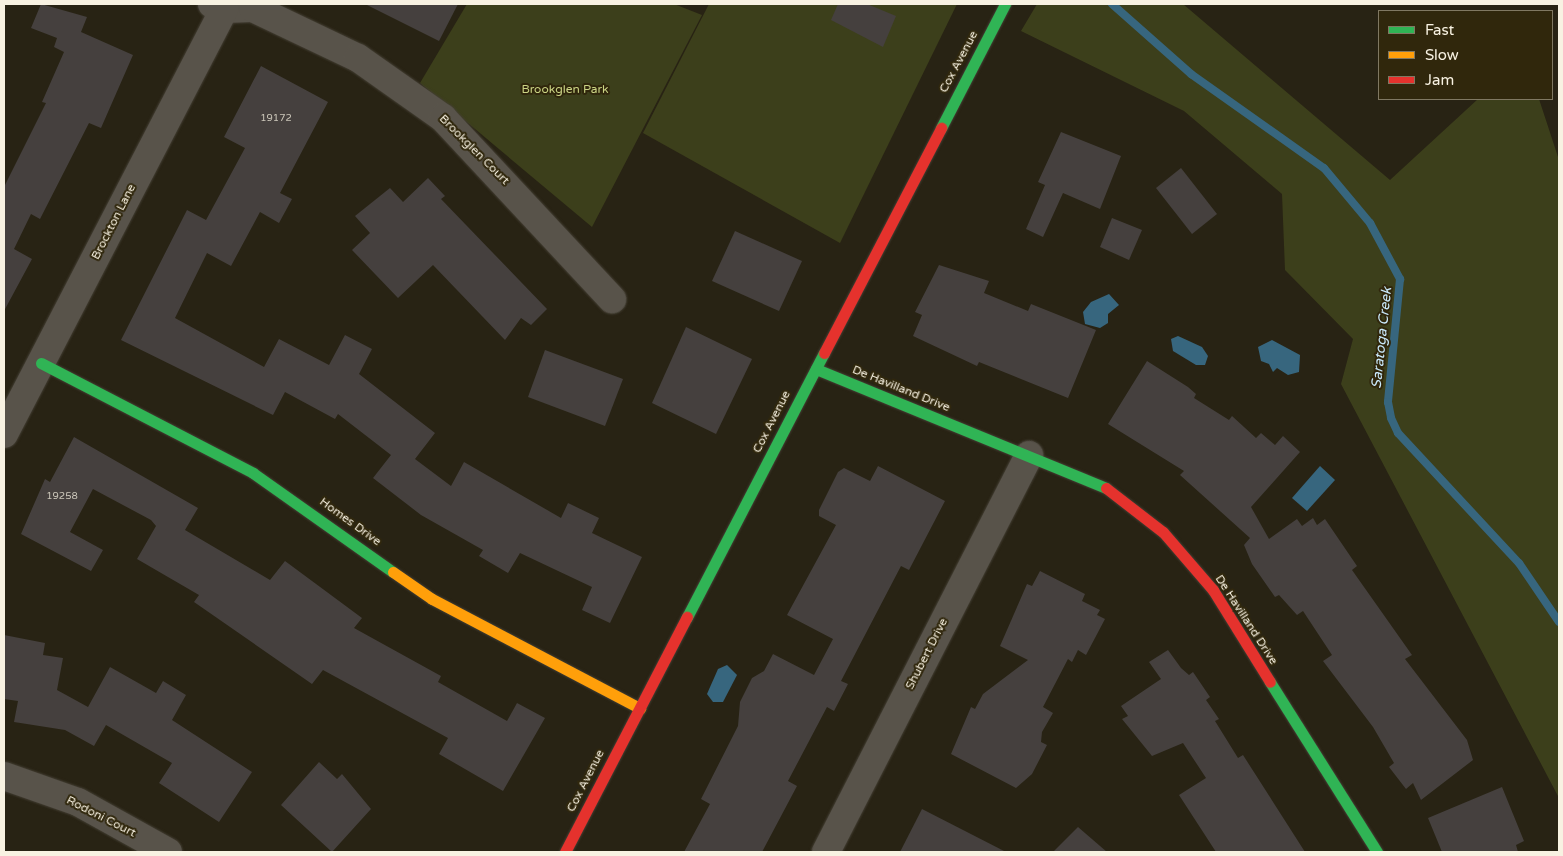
<!DOCTYPE html>
<html>
<head>
<meta charset="utf-8">
<style>
  body { margin:0 }
  #map { position:relative; width:1563px; height:856px; overflow:hidden; background:#282314; font-family:"Varela Round",sans-serif }
  div>[style] { position:absolute }
  .green>* { inset:0; background:#3c3f1b }
  .water>* { inset:0; background:#37667e }
  .stream>* { height:8px; margin:-4px; padding:0 4px; transform-origin:4px; border-radius:4px; background:#37667e }
  .building>* { inset:0; background:#45403e }
  .roads { filter:drop-shadow(0 0 1px #433e33) drop-shadow(0 0 1px #433e33) }
  .street>* { height:28px; margin:-14px; padding:0 14px; transform-origin:14px; border-radius:14px; background:#58534a }
  .fast>* { height:11px; margin:-5.5px; padding:0 5.5px; transform-origin:5.5px; border-radius:5.5px; background:#30b455 }
  .slow>* { height:11px; margin:-5.5px; padding:0 5.5px; transform-origin:5.5px; border-radius:5.5px; background:#ff9f0a }
  .jam>* { height:11px; margin:-5.5px; padding:0 5.5px; transform-origin:5.5px; border-radius:5.5px; background:#e5322d }
  span { translate:-50% -50%; white-space:nowrap; text-align:center; line-height:1.15; -webkit-text-stroke:4px #30270c; paint-order:stroke }
  .number-label { font-size:10px; color:#cbc6b9 }
  .number-label span { -webkit-text-stroke-width:0 }
  .street-label { font-size:12px; color:#f8f2e2 }
  .park-label { font-size:12px; color:#cbd485 }
  .water-label { font-size:14px; color:#cae9fb; font-style:italic }
  .frame { position:absolute; inset:0; border:5px solid #f8f2e2; pointer-events:none }
  .legend { position:absolute; left:1378px; top:10px; width:175px; height:90px; box-sizing:border-box; background:#30270c; border:1px solid #807862; margin:0; padding:6px 9px; list-style:none; font-size:15px; color:#f8f2e2 }
  .legend li { display:flex; align-items:center; gap:10px; height:25px }
  .legend b { width:25px; border:1px solid #807862 }
</style>
</head>
<body>
<div id="map">
  <div class="green">
    <i style="clip-path:polygon(467px 4px,674px 4px,702px 15px,592px 227px,420px 83px)"></i>
    <i style="clip-path:polygon(709px 4px,957px 4px,840px 243px,643px 133px)"></i>
    <i style="clip-path:polygon(1037px 4px,1183px 4px,1390px 180px,1478px 99px,1539px 99px,1559px 160px,1559px 798px,1341px 384px,1353px 339px,1285px 270px,1282px 194px,1184px 111px,1021px 31px)"></i>
  </div>
  <div class="water">
    <i style="clip-path:polygon(1109px 294px,1119px 305px,1108px 314px,1108px 323px,1100px 328px,1085px 324px,1083px 312px,1091px 302px)"></i>
    <i style="clip-path:polygon(1178px 336px,1202px 347px,1208px 356px,1205px 365px,1196px 365px,1173px 351px,1171px 339px)"></i>
    <i style="clip-path:polygon(1272px 340px,1300px 355px,1299px 372px,1288px 375px,1277px 368px,1273px 372px,1269px 364px,1261px 361px,1258px 347px)"></i>
    <i style="clip-path:polygon(1320px 466px,1335px 480px,1307px 511px,1292px 498px)"></i>
    <i style="clip-path:polygon(727px 665px,737px 675px,723px 702px,713px 702px,707px 694px,718px 669px)"></i>
  </div>
  <div class="stream">
    <i style="left:1112px;top:4px;width:106px;rotate:41.5deg"></i>
    <i style="left:1191px;top:74px;width:163px;rotate:35.3deg"></i>
    <i style="left:1324px;top:168px;width:72px;rotate:50.1deg"></i>
    <i style="left:1370px;top:223px;width:64px;rotate:61.8deg"></i>
    <i style="left:1400px;top:279px;width:124px;rotate:95.6deg"></i>
    <i style="left:1388px;top:402px;width:16px;rotate:79deg"></i>
    <i style="left:1391px;top:418px;width:17px;rotate:65deg"></i>
    <i style="left:1398px;top:433px;width:178px;rotate:47.1deg"></i>
    <i style="left:1519px;top:563px;width:71px;rotate:55.9deg"></i>
  </div>
  <div class="building">
    <i style="clip-path:polygon(41px 4px,87px 17px,81px 32px,133px 55px,101px 128px,89px 123px,40px 219px,31px 214px,14px 249px,32px 259px,4px 311px,4px 187px,46px 103px,42px 102px,64px 52px,54px 47px,57px 38px,31px 28px)"></i>
    <i style="clip-path:polygon(365px 4px,458px 4px,439px 41px)"></i>
    <i style="clip-path:polygon(838px 4px,867px 4px,896px 16px,883px 47px,831px 20px)"></i>
    <i style="clip-path:polygon(261px 66px,328px 102px,280px 193px,292px 199px,279px 223px,260px 212px,231px 266px,207px 253px,175px 318px,264px 367px,279px 339px,329px 365px,345px 335px,372px 349px,359px 374px,435px 433px,415px 459px,451px 486px,464px 462px,561px 518px,568px 503px,599px 518px,592px 533px,642px 557px,610px 623px,582px 610px,592px 587px,520px 553px,508px 573px,479px 556px,483px 550px,421px 515px,373px 478px,391px 455px,338px 414px,335px 419px,285px 392px,273px 415px,121px 340px,187px 210px,206px 220px,245px 148px,224px 137px)"></i>
    <i style="clip-path:polygon(1061px 132px,1121px 156px,1100px 209px,1063px 193px,1043px 237px,1026px 229px,1045px 185px,1038px 182px)"></i>
    <i style="clip-path:polygon(1181px 168px,1217px 214px,1192px 234px,1156px 188px)"></i>
    <i style="clip-path:polygon(428px 178px,445px 196px,441px 199px,547px 309px,531px 325px,521px 318px,505px 340px,433px 265px,398px 298px,352px 250px,370px 233px,355px 216px,390px 188px,403px 202px)"></i>
    <i style="clip-path:polygon(1112px 218px,1142px 230px,1129px 260px,1100px 247px)"></i>
    <i style="clip-path:polygon(735px 231px,802px 261px,779px 311px,712px 281px)"></i>
    <i style="clip-path:polygon(939px 265px,989px 281px,984px 293px,1028px 311px,1031px 304px,1096px 330px,1068px 398px,979px 362px,977px 366px,913px 336px,922px 315px,915px 312px)"></i>
    <i style="clip-path:polygon(686px 327px,752px 359px,716px 434px,652px 403px)"></i>
    <i style="clip-path:polygon(545px 350px,623px 379px,605px 426px,528px 397px)"></i>
    <i style="clip-path:polygon(1147px 361px,1188px 387px,1196px 394px,1194px 398px,1229px 420px,1232px 416px,1256px 438px,1261px 433px,1275px 445px,1283px 436px,1300px 452px,1251px 507px,1269px 539px,1297px 519px,1302px 526px,1313px 518px,1317px 525px,1325px 519px,1357px 566px,1352px 570px,1412px 655px,1405px 659px,1467px 740px,1473px 760px,1421px 800px,1413px 783px,1406px 789px,1389px 767px,1394px 763px,1373px 727px,1323px 661px,1332px 655px,1303px 611px,1297px 615px,1279px 595px,1275px 597px,1252px 564px,1244px 545px,1250px 538px,1180px 475px,1184px 471px,1108px 424px)"></i>
    <i style="clip-path:polygon(74px 437px,198px 508px,185px 530px,270px 580px,285px 561px,362px 618px,354px 628px,441px 676px,438px 682px,507px 721px,517px 703px,545px 718px,503px 791px,439px 754px,448px 738px,323px 670px,312px 684px,194px 602px,199px 595px,137px 559px,156px 526px,151px 520px,93px 489px,70px 532px,103px 550px,91px 571px,21px 534px,45px 479px,50px 482px)"></i>
    <i style="clip-path:polygon(878px 466px,945px 501px,909px 570px,901px 566px,841px 681px,848px 684px,834px 711px,827px 707px,788px 781px,797px 786px,762px 852px,684px 852px,710px 804px,701px 799px,738px 726px,740px 702px,752px 678px,764px 671px,773px 654px,814px 675px,833px 639px,787px 615px,836px 525px,819px 516px,819px 510px,838px 472px,844px 468px,870px 481px)"></i>
    <i style="clip-path:polygon(1040px 571px,1085px 594px,1082px 601px,1100px 610px,1097px 615px,1105px 619px,1086px 655px,1078px 650px,1072px 662px,1068px 659px,1043px 707px,1053px 713px,1042px 732px,1041px 742px,1047px 745px,1032px 774px,1016px 788px,951px 754px,971px 707px,975px 709px,983px 694px,1028px 660px,1000px 646px,1027px 584px,1032px 586px)"></i>
    <i style="clip-path:polygon(4px 635px,45px 643px,43px 655px,63px 658px,57px 690px,88px 707px,110px 667px,156px 693px,163px 681px,186px 695px,172px 720px,252px 772px,219px 822px,159px 783px,172px 763px,106px 725px,94px 746px,65px 730px,14px 722px,18px 701px,4px 699px)"></i>
    <i style="clip-path:polygon(1168px 650px,1181px 668px,1189px 675px,1193px 672px,1210px 697px,1206px 700px,1219px 719px,1215px 721px,1238px 758px,1243px 755px,1305px 852px,1216px 852px,1179px 795px,1206px 778px,1183px 743px,1152px 756px,1122px 719px,1128px 716px,1121px 706px,1161px 679px,1149px 662px)"></i>
    <i style="clip-path:polygon(319px 762px,337px 779px,342px 774px,371px 809px,332px 852px,281px 805px)"></i>
    <i style="clip-path:polygon(1502px 787px,1524px 841px,1516px 845px,1518px 852px,1442px 852px,1428px 818px)"></i>
    <i style="clip-path:polygon(922px 809px,1006px 852px,900px 852px)"></i>
    <i style="clip-path:polygon(1078px 827px,1107px 852px,1053px 852px)"></i>
  </div>
  <div class="roads">
    <div class="street">
      <i style="left:212px;top:4px;width:13px;rotate:23deg"></i>
      <i style="left:224px;top:9px;width:29px;rotate:-2deg"></i>
      <i style="left:253px;top:8px;width:116px;rotate:25.5deg"></i>
      <i style="left:358px;top:58px;width:104px;rotate:35.2deg"></i>
      <i style="left:443px;top:118px;width:248px;rotate:47deg"></i>
      <i style="left:4px;top:434px;width:479px;rotate:-62.6deg"></i>
      <i style="left:4px;top:776px;width:78px;rotate:19.4deg"></i>
      <i style="left:78px;top:802px;width:103px;rotate:29.1deg"></i>
      <i style="left:826px;top:852px;width:446px;rotate:-62.9deg"></i>
    </div>
    <div class="fast">
      <i style="left:941px;top:128px;width:140px;rotate:-62.7deg"></i>
      <i style="left:41px;top:363px;width:239px;rotate:27.4deg"></i>
      <i style="left:253px;top:473px;width:171px;rotate:35.3deg"></i>
      <i style="left:816px;top:369px;width:313px;rotate:22.3deg"></i>
      <i style="left:687px;top:617px;width:297px;rotate:-62.6deg"></i>
      <i style="left:1270px;top:682px;width:201px;rotate:57.8deg"></i>
    </div>
    <div class="slow">
      <i style="left:393px;top:572px;width:47px;rotate:34.7deg"></i>
      <i style="left:432px;top:599px;width:235px;rotate:27.7deg"></i>
    </div>
    <div class="jam">
      <i style="left:824px;top:353px;width:254px;rotate:-62.5deg"></i>
      <i style="left:1106px;top:488px;width:72px;rotate:37.7deg"></i>
      <i style="left:1163px;top:532px;width:77px;rotate:49.2deg"></i>
      <i style="left:1213px;top:590px;width:108px;rotate:58.2deg"></i>
      <i style="left:565px;top:852px;width:265px;rotate:-62.6deg"></i>
    </div>
  </div>
  <div class="number-label">
    <span style="left:276px;top:119px">19172</span>
    <span style="left:62px;top:497px">19258</span>
  </div>
  <div class="street-label">
    <span style="left:959px;top:62px;rotate:-62deg">Cox Avenue</span>
    <span style="left:474px;top:150px;rotate:45deg">Brookglen Court</span>
    <span style="left:114px;top:222px;rotate:-63deg">Brockton Lane</span>
    <span style="left:901px;top:389px;rotate:22deg">De Havilland Drive</span>
    <span style="left:772px;top:422px;rotate:-63deg">Cox Avenue</span>
    <span style="left:350px;top:522px;rotate:36deg">Homes Drive</span>
    <span style="left:1246px;top:620px;rotate:57deg">De Havilland Drive</span>
    <span style="left:927px;top:654px;rotate:-63deg">Shubert Drive</span>
    <span style="left:586px;top:781px;rotate:-63deg">Cox Avenue</span>
    <span style="left:101px;top:817px;rotate:27deg">Rodoni Court</span>
  </div>
  <div class="park-label">
    <span style="left:565px;top:90px">Brookglen Park</span>
  </div>
  <div class="water-label">
    <span style="left:1382px;top:338px;rotate:-84deg">Saratoga Creek</span>
  </div>
  <div class="frame"></div>
  <ul class="legend">
  <li><b style="height:6px;background:#30b455"></b>Fast</li>
  <li><b style="height:6px;background:#ff9f0a"></b>Slow</li>
  <li><b style="height:6px;background:#e5322d"></b>Jam</li>
  </ul>
</div>
</body>
</html>
